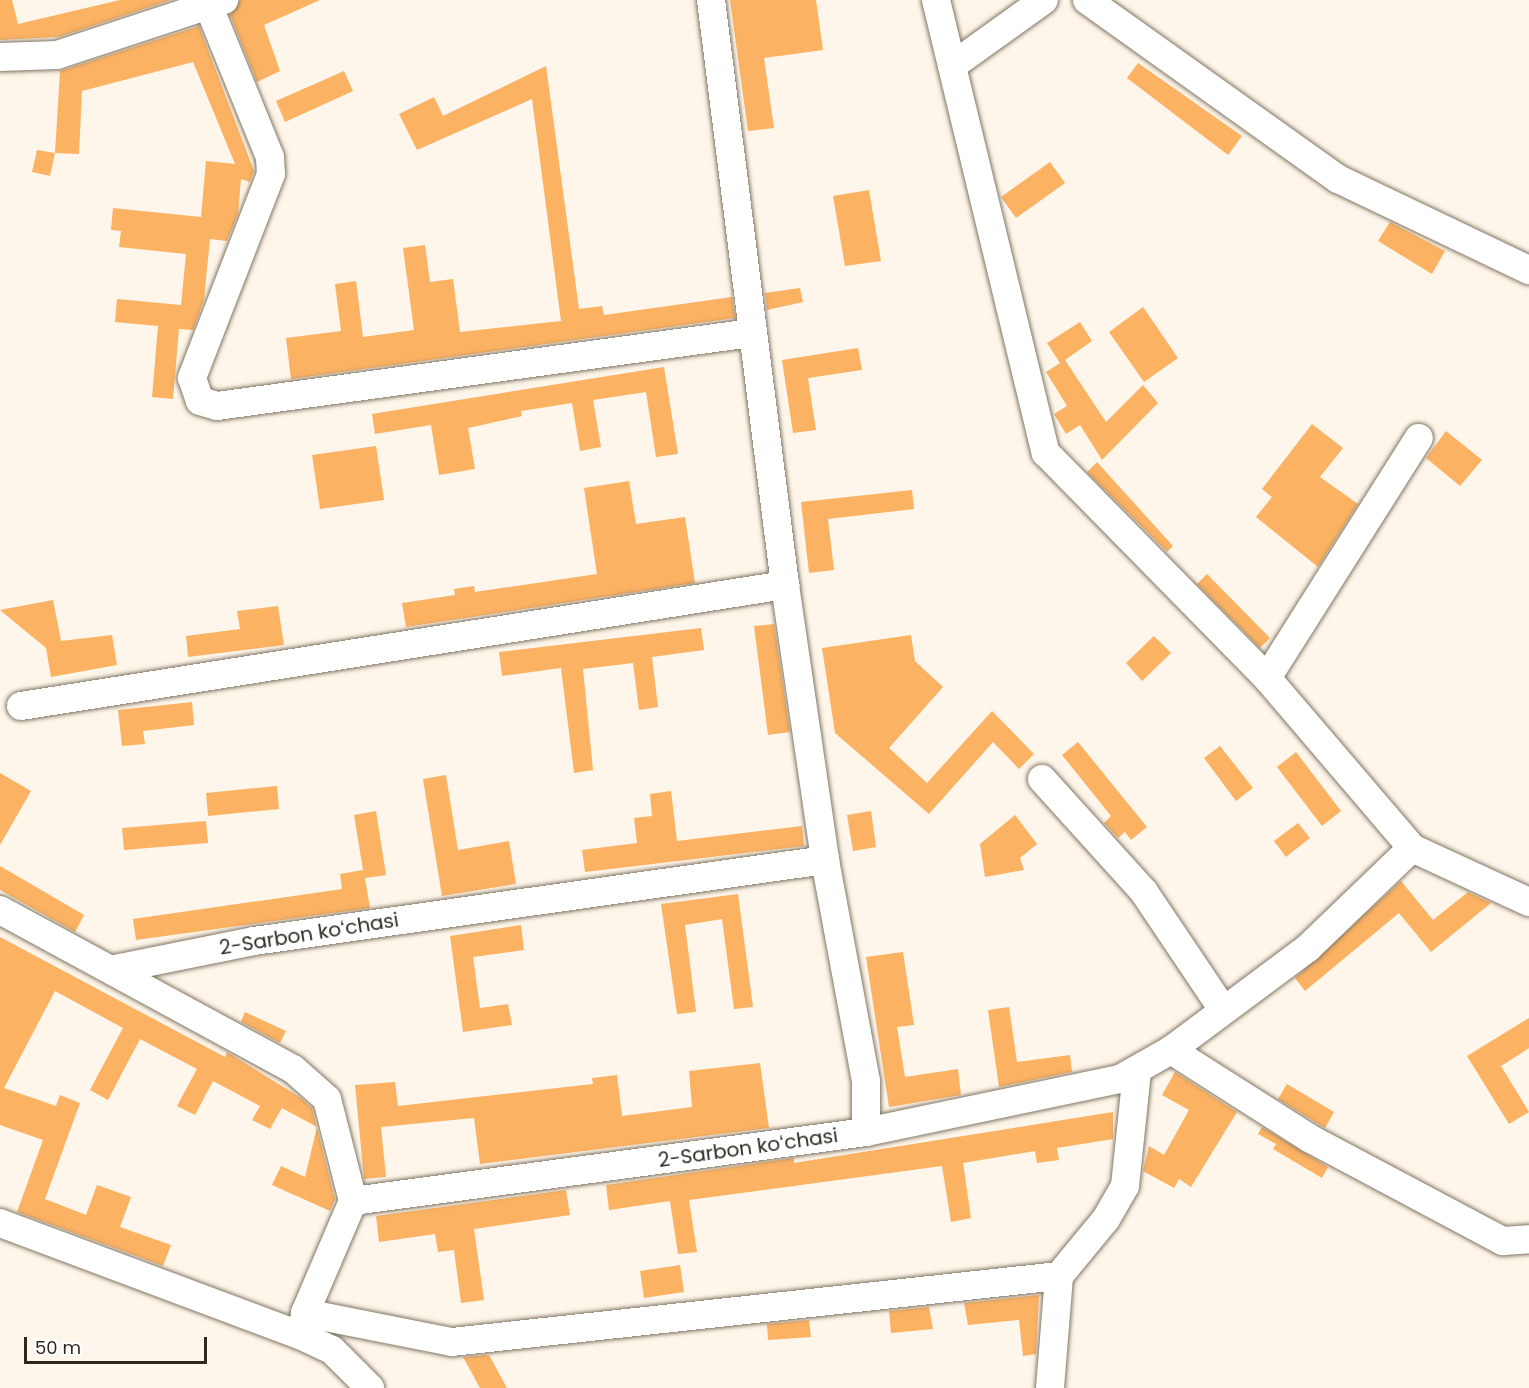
<!DOCTYPE html>
<html>
<head>
<meta charset="utf-8">
<style>
  body { margin:0 }
  #map { position:relative; width:1529px; height:1388px; overflow:hidden; background:#fef6ea; font-family:Poppins,sans-serif }
  div>[style] { position:absolute }
  .building>* { inset:0; background:#fbb263 }
  .roads { filter:drop-shadow(0 0 2px #817664) drop-shadow(0 0 2px #817664) }
  .minor>* { height:28px; margin:-14px; padding:0 14px; transform-origin:14px; border-radius:14px; background:#fff }
  span { translate:-50% -50%; white-space:nowrap; text-align:center; line-height:1.15; -webkit-text-stroke:4.5px #fff; paint-order:stroke }
  .street-label { font-size:20px; color:#2d2921 }
  .scale { position:absolute; left:24px; top:1337px; width:183px; height:27px; box-sizing:border-box; border:3px solid #2d2921; border-top:0; padding-left:8px; font-size:18px; line-height:21px; white-space:nowrap; color:#2d2921; -webkit-text-stroke:4px #fff; paint-order:stroke }
</style>
</head>
<body>
<div id="map">
  <div class="building">
    <i style="clip-path:polygon(0 0,12px 0,18px 24px,120px 0,171px 0,59px 37px,0 40px)"></i>
    <i style="clip-path:polygon(240px 0,320px 0,264px 25px,280px 71px,257px 82px,230px 15px)"></i>
    <i style="clip-path:polygon(730px 0,816px 0,823px 50px,764px 58px,774px 128px,748px 131px)"></i>
    <i style="clip-path:polygon(199px 26px,254px 171px,250px 182px,241px 179px,238px 214px,227px 241px,210px 239px,204px 300px,193px 330px,179px 329px,173px 399px,152px 397px,158px 326px,115px 322px,117px 299px,181px 305px,186px 254px,119px 247px,121px 231px,111px 230px,113px 208px,201px 217px,206px 161px,235px 164px,193px 62px,82px 91px,79px 154px,55px 153px,60px 71px)"></i>
    <i style="clip-path:polygon(1138px 63px,1242px 136px,1228px 155px,1127px 78px)"></i>
    <i style="clip-path:polygon(546px 66px,579px 309px,602px 306px,604px 315px,732px 297px,735px 318px,291px 379px,286px 338px,341px 331px,335px 284px,356px 281px,363px 337px,414px 330px,403px 248px,425px 245px,430px 282px,453px 279px,460px 332px,561px 321px,532px 99px,417px 150px,399px 114px,434px 97px,443px 116px)"></i>
    <i style="clip-path:polygon(344px 71px,353px 91px,285px 122px,276px 101px)"></i>
    <i style="clip-path:polygon(37px 150px,55px 153px,50px 176px,32px 172px)"></i>
    <i style="clip-path:polygon(1050px 162px,1065px 183px,1016px 218px,1001px 197px)"></i>
    <i style="clip-path:polygon(869px 190px,881px 261px,845px 266px,833px 196px)"></i>
    <i style="clip-path:polygon(1390px 222px,1445px 251px,1432px 274px,1378px 241px)"></i>
    <i style="clip-path:polygon(800px 288px,803px 302px,767px 310px,765px 293px)"></i>
    <i style="clip-path:polygon(1143px 307px,1178px 358px,1144px 382px,1109px 332px)"></i>
    <i style="clip-path:polygon(1080px 322px,1092px 341px,1065px 360px,1106px 422px,1143px 385px,1158px 403px,1102px 460px,1080px 425px,1066px 434px,1054px 414px,1067px 406px,1046px 372px,1060px 363px,1047px 343px)"></i>
    <i style="clip-path:polygon(858px 348px,862px 370px,808px 378px,816px 430px,793px 433px,782px 360px)"></i>
    <i style="clip-path:polygon(664px 367px,678px 454px,656px 457px,646px 392px,593px 400px,601px 447px,580px 451px,572px 403px,521px 411px,522px 416px,468px 428px,475px 469px,439px 475px,431px 425px,375px 434px,372px 414px)"></i>
    <i style="clip-path:polygon(1312px 424px,1343px 448px,1320px 477px,1358px 504px,1318px 567px,1256px 517px,1272px 497px,1262px 489px)"></i>
    <i style="clip-path:polygon(1446px 431px,1482px 460px,1460px 486px,1426px 458px)"></i>
    <i style="clip-path:polygon(376px 446px,384px 500px,320px 509px,312px 455px)"></i>
    <i style="clip-path:polygon(1097px 462px,1173px 546px,1167px 552px,1087px 472px)"></i>
    <i style="clip-path:polygon(629px 481px,636px 524px,685px 517px,695px 583px,406px 627px,402px 603px,455px 595px,454px 589px,474px 586px,475px 592px,597px 574px,584px 488px)"></i>
    <i style="clip-path:polygon(912px 490px,914px 509px,828px 519px,834px 570px,809px 573px,801px 502px)"></i>
    <i style="clip-path:polygon(1207px 574px,1270px 638px,1260px 648px,1197px 584px)"></i>
    <i style="clip-path:polygon(53px 600px,61px 641px,112px 635px,117px 665px,51px 677px,46px 648px,0 610px)"></i>
    <i style="clip-path:polygon(278px 606px,284px 645px,188px 657px,186px 636px,240px 629px,237px 611px)"></i>
    <i style="clip-path:polygon(774px 624px,790px 732px,768px 735px,754px 626px)"></i>
    <i style="clip-path:polygon(701px 628px,704px 650px,652px 657px,658px 707px,639px 710px,633px 663px,583px 669px,593px 770px,574px 773px,561px 668px,502px 676px,499px 652px)"></i>
    <i style="clip-path:polygon(911px 635px,915px 661px,943px 687px,889px 748px,927px 783px,992px 711px,1034px 754px,1019px 769px,993px 742px,929px 814px,835px 733px,822px 648px)"></i>
    <i style="clip-path:polygon(1154px 636px,1171px 653px,1142px 681px,1126px 663px)"></i>
    <i style="clip-path:polygon(192px 702px,194px 725px,143px 731px,145px 744px,122px 746px,118px 710px)"></i>
    <i style="clip-path:polygon(1078px 742px,1147px 827px,1131px 840px,1125px 832px,1118px 838px,1104px 823px,1111px 816px,1062px 755px)"></i>
    <i style="clip-path:polygon(1220px 746px,1253px 788px,1236px 801px,1204px 758px)"></i>
    <i style="clip-path:polygon(1296px 752px,1341px 811px,1322px 826px,1277px 767px)"></i>
    <i style="clip-path:polygon(0 773px,31px 791px,0 845px)"></i>
    <i style="clip-path:polygon(446px 775px,458px 850px,509px 841px,516px 884px,442px 896px,423px 779px)"></i>
    <i style="clip-path:polygon(277px 786px,279px 809px,208px 816px,206px 793px)"></i>
    <i style="clip-path:polygon(671px 791px,677px 841px,802px 826px,804px 846px,585px 872px,582px 850px,637px 843px,634px 818px,652px 816px,650px 794px)"></i>
    <i style="clip-path:polygon(376px 811px,386px 875px,365px 878px,370px 908px,136px 940px,133px 919px,342px 889px,340px 874px,363px 870px,354px 815px)"></i>
    <i style="clip-path:polygon(871px 811px,876px 847px,853px 851px,847px 815px)"></i>
    <i style="clip-path:polygon(1015px 815px,1037px 844px,1020px 858px,1024px 870px,985px 877px,980px 844px)"></i>
    <i style="clip-path:polygon(206px 821px,208px 843px,124px 850px,122px 828px)"></i>
    <i style="clip-path:polygon(1298px 823px,1310px 838px,1286px 857px,1274px 841px)"></i>
    <i style="clip-path:polygon(0 866px,84px 915px,75px 932px,0 890px)"></i>
    <i style="clip-path:polygon(1401px 881px,1433px 920px,1468px 892px,1491px 903px,1431px 952px,1399px 913px,1305px 991px,1295px 978px)"></i>
    <i style="clip-path:polygon(738px 894px,753px 1007px,734px 1009px,722px 919px,685px 925px,696px 1012px,677px 1014px,661px 904px)"></i>
    <i style="clip-path:polygon(521px 925px,524px 950px,473px 957px,480px 1008px,508px 1004px,512px 1025px,463px 1032px,450px 936px)"></i>
    <i style="clip-path:polygon(0 937px,225px 1057px,227px 1052px,301px 1098px,312px 1108px,335px 1199px,330px 1211px,272px 1185px,281px 1166px,305px 1177px,317px 1127px,282px 1108px,270px 1129px,252px 1120px,260px 1106px,213px 1081px,195px 1115px,177px 1106px,197px 1069px,140px 1039px,108px 1100px,90px 1090px,123px 1028px,55px 991px,4px 1088px,56px 1106px,60px 1095px,80px 1103px,45px 1199px,86px 1215px,97px 1185px,131px 1197px,120px 1227px,171px 1245px,163px 1266px,17px 1212px,43px 1140px,0 1125px)"></i>
    <i style="clip-path:polygon(903px 952px,914px 1025px,897px 1027px,905px 1077px,958px 1069px,961px 1095px,889px 1107px,866px 957px)"></i>
    <i style="clip-path:polygon(1009px 1007px,1017px 1062px,1070px 1055px,1072px 1072px,999px 1087px,988px 1010px)"></i>
    <i style="clip-path:polygon(245px 1012px,286px 1031px,280px 1043px,241px 1022px)"></i>
    <i style="clip-path:polygon(1529px 1018px,1529px 1048px,1501px 1066px,1529px 1112px,1509px 1124px,1467px 1056px)"></i>
    <i style="clip-path:polygon(760px 1063px,769px 1128px,480px 1164px,474px 1118px,381px 1127px,386px 1177px,364px 1179px,355px 1085px,395px 1082px,398px 1106px,593px 1084px,592px 1078px,617px 1075px,622px 1116px,692px 1107px,689px 1071px)"></i>
    <i style="clip-path:polygon(1175px 1072px,1237px 1112px,1191px 1187px,1179px 1179px,1174px 1188px,1143px 1171px,1149px 1146px,1164px 1155px,1189px 1110px,1162px 1095px)"></i>
    <i style="clip-path:polygon(1287px 1084px,1334px 1112px,1325px 1128px,1278px 1099px)"></i>
    <i style="clip-path:polygon(1113px 1112px,1113px 1139px,1057px 1148px,1059px 1160px,1037px 1163px,1035px 1151px,963px 1163px,971px 1218px,951px 1222px,942px 1166px,689px 1200px,697px 1252px,678px 1254px,670px 1201px,609px 1210px,606px 1185px,794px 1158px,794px 1163px)"></i>
    <i style="clip-path:polygon(1262px 1127px,1328px 1167px,1322px 1178px,1273px 1149px,1276px 1144px,1258px 1134px)"></i>
    <i style="clip-path:polygon(566px 1190px,570px 1215px,474px 1229px,484px 1300px,461px 1303px,454px 1250px,438px 1252px,435px 1234px,379px 1242px,376px 1216px)"></i>
    <i style="clip-path:polygon(680px 1265px,684px 1292px,644px 1298px,640px 1271px)"></i>
    <i style="clip-path:polygon(1039px 1295px,1036px 1354px,1023px 1356px,1019px 1320px,968px 1325px,964px 1303px)"></i>
    <i style="clip-path:polygon(929px 1307px,933px 1329px,891px 1333px,889px 1311px)"></i>
    <i style="clip-path:polygon(809px 1320px,811px 1337px,768px 1340px,767px 1324px)"></i>
    <i style="clip-path:polygon(489px 1355px,507px 1388px,480px 1388px,463px 1357px)"></i>
  </div>
  <div class="roads">
    <div class="minor">
      <i style="left:711px;top:0;width:590px;rotate:82.79deg"></i>
      <i style="left:785px;top:585px;width:278px;rotate:81.7deg"></i>
      <i style="left:825px;top:860px;width:225px;rotate:79.5deg"></i>
      <i style="left:866px;top:1081px;width:51px;rotate:90deg"></i>
      <i style="left:936px;top:0;width:466px;rotate:76.4deg"></i>
      <i style="left:1046px;top:453px;width:315px;rotate:45.5deg"></i>
      <i style="left:1267px;top:678px;width:223px;rotate:49.5deg"></i>
      <i style="left:1412px;top:848px;width:129px;rotate:24.8deg"></i>
      <i style="left:1087px;top:0;width:308px;rotate:35.5deg"></i>
      <i style="left:1338px;top:179px;width:212px;rotate:25.5deg"></i>
      <i style="left:209px;top:7px;width:162px;rotate:67.9deg"></i>
      <i style="left:270px;top:157px;width:17px;rotate:87deg"></i>
      <i style="left:271px;top:174px;width:219px;rotate:111.2deg"></i>
      <i style="left:192px;top:378px;width:24px;rotate:71deg"></i>
      <i style="left:200px;top:401px;width:18px;rotate:16deg"></i>
      <i style="left:217px;top:406px;width:539px;rotate:-7.78deg"></i>
      <i style="left:0;top:57px;width:57px;rotate:-2deg"></i>
      <i style="left:57px;top:55px;width:176px;rotate:-18.2deg"></i>
      <i style="left:952px;top:66px;width:113px;rotate:-35.7deg"></i>
      <i style="left:1267px;top:678px;width:284px;rotate:-57.7deg"></i>
      <i style="left:21px;top:706px;width:774px;rotate:-9deg"></i>
      <i style="left:1042px;top:779px;width:152px;rotate:47.9deg"></i>
      <i style="left:1144px;top:892px;width:140px;rotate:56.1deg"></i>
      <i style="left:0;top:910px;width:333px;rotate:28.5deg"></i>
      <i style="left:293px;top:1069px;width:45px;rotate:41.4deg"></i>
      <i style="left:327px;top:1099px;width:105px;rotate:75.7deg"></i>
      <i style="left:353px;top:1201px;width:122px;rotate:113.2deg"></i>
      <i style="left:305px;top:1313px;width:23px;rotate:97deg"></i>
      <i style="left:115px;top:969px;width:142px;rotate:-11.4deg"></i>
      <i style="left:254px;top:941px;width:577px;rotate:-8.07deg"></i>
      <i style="left:1171px;top:1050px;width:164px;rotate:32.5deg"></i>
      <i style="left:1309px;top:1138px;width:220px;rotate:28deg"></i>
      <i style="left:1503px;top:1241px;width:26px;rotate:-4deg"></i>
      <i style="left:353px;top:1201px;width:518px;rotate:-7.66deg"></i>
      <i style="left:866px;top:1132px;width:259px;rotate:-11.8deg"></i>
      <i style="left:1120px;top:1079px;width:59px;rotate:-29.6deg"></i>
      <i style="left:1171px;top:1050px;width:171px;rotate:-36.7deg"></i>
      <i style="left:1308px;top:948px;width:144px;rotate:-43.9deg"></i>
      <i style="left:0;top:1223px;width:322px;rotate:20.5deg"></i>
      <i style="left:302px;top:1336px;width:33px;rotate:25deg"></i>
      <i style="left:332px;top:1350px;width:54px;rotate:45deg"></i>
      <i style="left:305px;top:1313px;width:150px;rotate:11.2deg"></i>
      <i style="left:452px;top:1342px;width:611px;rotate:-6.21deg"></i>
      <i style="left:1059px;top:1276px;width:74px;rotate:-50.5deg"></i>
      <i style="left:1106px;top:1219px;width:38px;rotate:-60deg"></i>
      <i style="left:1125px;top:1186px;width:116px;rotate:-84deg"></i>
      <i style="left:1050px;top:1388px;width:112px;rotate:-85.4deg"></i>
    </div>
  </div>
  <div class="street-label">
    <span style="left:309px;top:934px;rotate:-9deg">2-Sarbon koʻchasi</span>
    <span style="left:748px;top:1148px;rotate:-8deg">2-Sarbon koʻchasi</span>
  </div>
  <div class="scale">50 m</div>
</div>
</body>
</html>
